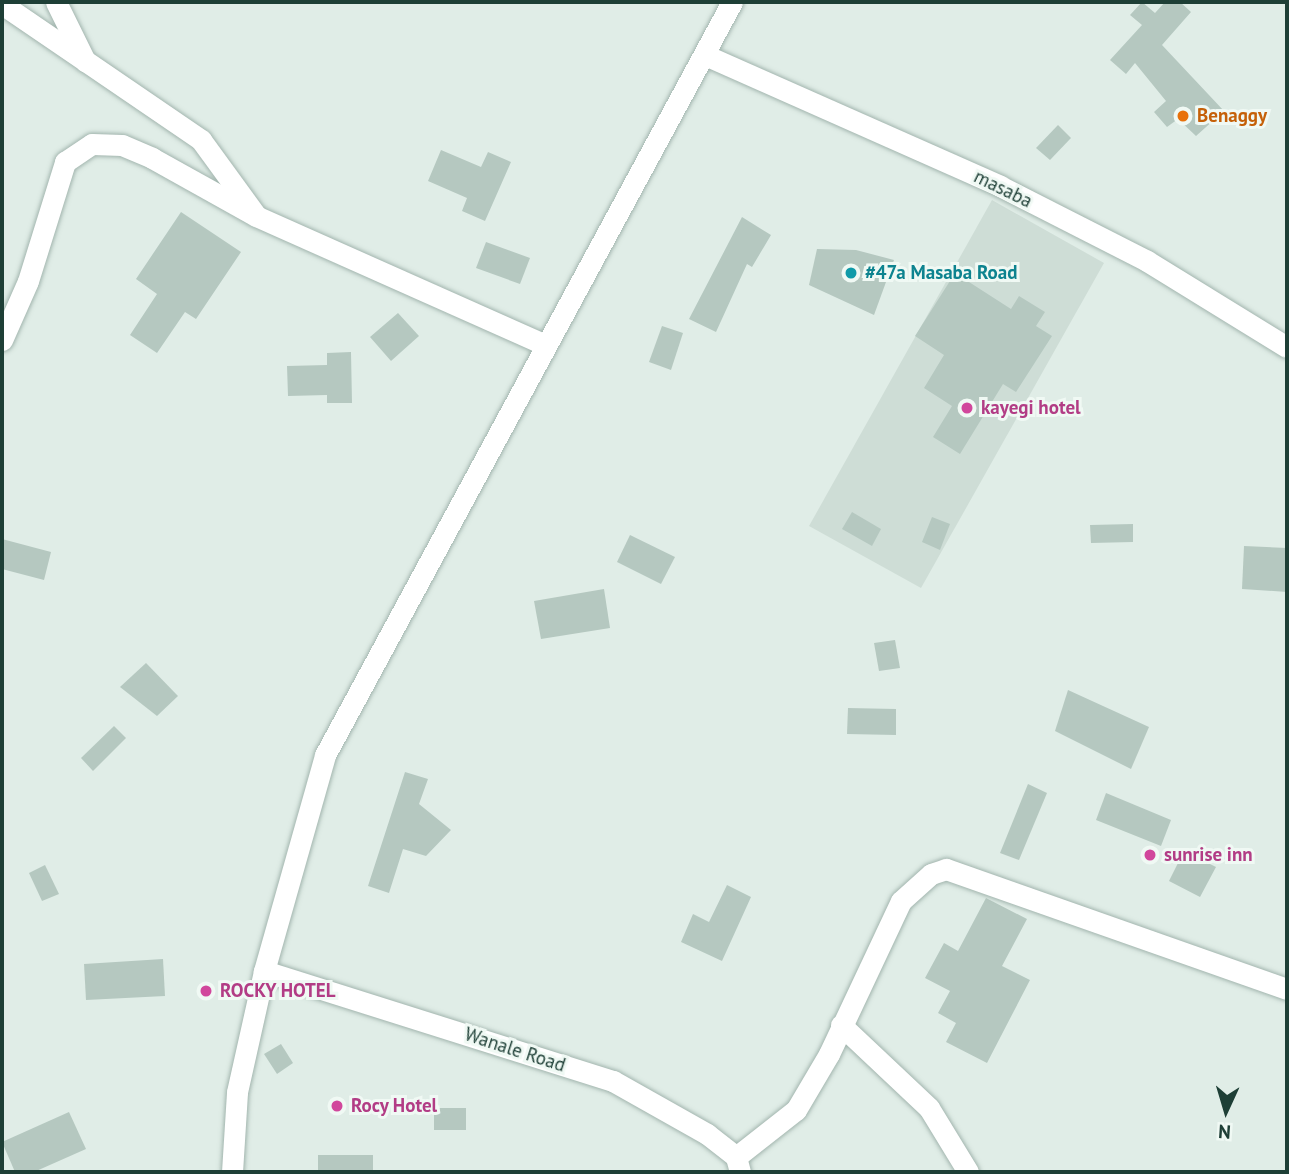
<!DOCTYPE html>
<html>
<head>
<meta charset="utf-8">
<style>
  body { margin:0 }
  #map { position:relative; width:1289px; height:1174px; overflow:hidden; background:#e0ede7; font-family:"PT Sans",sans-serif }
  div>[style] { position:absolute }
  .built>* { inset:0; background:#ceddd6 }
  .building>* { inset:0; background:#b5c8c0 }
  .roads { filter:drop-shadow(0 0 2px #a2b5ae) drop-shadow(0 0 2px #a2b5ae) }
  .minor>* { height:21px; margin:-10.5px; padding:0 10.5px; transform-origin:10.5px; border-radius:10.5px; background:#fff }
  .tertiary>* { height:21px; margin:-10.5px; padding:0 10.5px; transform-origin:10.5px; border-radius:10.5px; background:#fff }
  .dots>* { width:19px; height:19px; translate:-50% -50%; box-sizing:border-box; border:4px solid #f0f9f4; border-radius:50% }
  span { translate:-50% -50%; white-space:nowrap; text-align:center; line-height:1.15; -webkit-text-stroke:6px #f0f9f4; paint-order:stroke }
  .food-label { font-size:19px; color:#c56008; font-weight:700 }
  .left { translate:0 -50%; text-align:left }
  .street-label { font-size:19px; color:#1e3f36 }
  .culture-label { font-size:19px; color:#0d838f; font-weight:700 }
  .hotel-label { font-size:19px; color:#b23c85; font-weight:700 }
  .frame { position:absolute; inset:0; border:4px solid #1e3f36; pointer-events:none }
  .north { position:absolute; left:1191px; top:1076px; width:70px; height:70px; -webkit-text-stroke:5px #f0f9f4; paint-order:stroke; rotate:184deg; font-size:19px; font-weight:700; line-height:28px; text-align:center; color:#1e3f36 }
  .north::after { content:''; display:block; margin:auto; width:24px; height:32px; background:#1e3f36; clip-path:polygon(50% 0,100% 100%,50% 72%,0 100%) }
</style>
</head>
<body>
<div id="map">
  <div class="built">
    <i style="clip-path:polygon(992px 200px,1104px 263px,921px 588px,809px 526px)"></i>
  </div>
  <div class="building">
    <i style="clip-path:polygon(1142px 2px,1155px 13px,1165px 2px,1180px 2px,1191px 12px,1162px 45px,1224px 111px,1196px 136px,1178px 119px,1167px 127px,1154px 112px,1166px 101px,1135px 63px,1126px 74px,1110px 60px,1142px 25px,1130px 15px)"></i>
    <i style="clip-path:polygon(1058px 125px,1071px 138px,1050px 160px,1036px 148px)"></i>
    <i style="clip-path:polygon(441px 150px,481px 167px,488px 152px,511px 162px,485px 221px,462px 211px,467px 198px,428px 181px)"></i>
    <i style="clip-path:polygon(181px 212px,241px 252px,196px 319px,185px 312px,157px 353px,130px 335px,157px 294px,136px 279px)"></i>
    <i style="clip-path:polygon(742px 217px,771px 235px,752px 267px,747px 264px,716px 332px,689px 319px)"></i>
    <i style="clip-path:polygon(486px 242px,530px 258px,520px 284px,476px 268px)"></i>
    <i style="clip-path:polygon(817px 249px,856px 250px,894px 260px,874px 315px,809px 285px)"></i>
    <i style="clip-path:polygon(955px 273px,1011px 309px,1019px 296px,1045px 312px,1036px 326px,1052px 336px,1016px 392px,1003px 384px,960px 454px,933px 437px,952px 406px,924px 388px,944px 355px,915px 336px)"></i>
    <i style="clip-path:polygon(398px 313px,419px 336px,391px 361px,370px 337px)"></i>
    <i style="clip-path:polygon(662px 326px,683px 333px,671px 370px,649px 362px)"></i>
    <i style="clip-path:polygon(351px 352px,352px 403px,327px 403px,327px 395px,288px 396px,287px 366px,327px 365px,327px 353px)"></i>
    <i style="clip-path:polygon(852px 512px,881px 529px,872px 546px,842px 529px)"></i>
    <i style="clip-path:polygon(932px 517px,950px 524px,940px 550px,922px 542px)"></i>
    <i style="clip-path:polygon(1133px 524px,1133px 542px,1091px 543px,1090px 525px)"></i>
    <i style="clip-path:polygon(630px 535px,675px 557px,661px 584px,617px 562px)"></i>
    <i style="clip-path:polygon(2px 539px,51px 552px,44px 580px,2px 569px)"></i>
    <i style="clip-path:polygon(1244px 546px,1287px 548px,1287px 592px,1242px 589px)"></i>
    <i style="clip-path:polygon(604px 589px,610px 628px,541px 639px,534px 601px)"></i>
    <i style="clip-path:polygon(895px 640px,900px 668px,879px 671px,874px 643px)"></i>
    <i style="clip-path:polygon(146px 663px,178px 696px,157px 716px,120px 687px)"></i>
    <i style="clip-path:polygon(1068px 690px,1149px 727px,1131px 769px,1055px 731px)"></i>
    <i style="clip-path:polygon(848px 708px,896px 709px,896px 735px,847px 734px)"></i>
    <i style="clip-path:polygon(114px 726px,126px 738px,93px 771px,81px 758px)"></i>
    <i style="clip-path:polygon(405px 772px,428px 779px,419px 804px,451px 830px,426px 856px,403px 849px,389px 893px,368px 886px)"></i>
    <i style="clip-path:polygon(1028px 784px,1047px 793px,1019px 860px,1000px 853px)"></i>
    <i style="clip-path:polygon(1106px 793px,1171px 820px,1161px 846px,1096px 820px)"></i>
    <i style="clip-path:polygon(1184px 851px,1216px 867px,1200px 897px,1169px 881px)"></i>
    <i style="clip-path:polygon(45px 865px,59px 894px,42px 901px,29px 873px)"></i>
    <i style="clip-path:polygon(727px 885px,751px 897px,722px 961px,681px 942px,693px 914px,709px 922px)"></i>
    <i style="clip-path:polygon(986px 898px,1027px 919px,1002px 966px,1030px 980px,987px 1063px,946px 1042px,956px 1023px,938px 1013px,950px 991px,925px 978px,944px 943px,958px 951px)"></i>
    <i style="clip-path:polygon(163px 959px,165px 996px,86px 1000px,84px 964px)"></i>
    <i style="clip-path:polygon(281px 1044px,293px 1063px,277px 1074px,264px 1054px)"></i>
    <i style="clip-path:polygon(434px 1108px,466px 1108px,466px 1130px,434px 1130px)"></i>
    <i style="clip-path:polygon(69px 1112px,86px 1149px,34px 1172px,15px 1172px,2px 1142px)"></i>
    <i style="clip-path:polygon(318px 1155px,373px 1155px,373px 1172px,318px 1172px)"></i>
  </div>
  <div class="roads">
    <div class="minor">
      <i style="left:56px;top:2px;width:66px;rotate:63.8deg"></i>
      <i style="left:2px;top:4px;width:241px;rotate:34.3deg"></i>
      <i style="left:201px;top:140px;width:92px;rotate:53.9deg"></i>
      <i style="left:2px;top:340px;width:64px;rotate:-66.2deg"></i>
      <i style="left:28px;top:281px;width:125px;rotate:-72.7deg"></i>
      <i style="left:65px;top:162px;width:32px;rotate:-34deg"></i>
      <i style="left:92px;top:144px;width:30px;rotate:2deg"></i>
      <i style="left:122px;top:145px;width:33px;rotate:23deg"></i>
      <i style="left:152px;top:158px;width:119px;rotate:29.1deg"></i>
      <i style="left:256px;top:216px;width:314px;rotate:24deg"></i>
      <i style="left:264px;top:971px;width:366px;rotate:17.5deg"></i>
      <i style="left:613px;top:1081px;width:108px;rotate:29.4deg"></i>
      <i style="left:707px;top:1134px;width:37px;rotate:38deg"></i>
      <i style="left:736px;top:1157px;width:16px;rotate:75deg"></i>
      <i style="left:841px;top:1025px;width:121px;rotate:43.3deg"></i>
      <i style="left:929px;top:1108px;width:75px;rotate:58.6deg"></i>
      <i style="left:736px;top:1157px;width:76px;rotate:-38.1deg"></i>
      <i style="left:796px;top:1110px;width:65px;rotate:-59.5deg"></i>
      <i style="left:829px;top:1054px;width:169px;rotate:-64.8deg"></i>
      <i style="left:901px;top:901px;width:40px;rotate:-42deg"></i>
      <i style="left:931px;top:874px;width:16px;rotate:-18deg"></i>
      <i style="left:946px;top:869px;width:361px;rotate:19.4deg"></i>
    </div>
    <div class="tertiary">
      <i style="left:705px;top:55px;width:323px;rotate:23.9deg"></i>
      <i style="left:1000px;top:186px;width:165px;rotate:27deg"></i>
      <i style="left:1147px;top:261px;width:164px;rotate:31.6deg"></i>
      <i style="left:232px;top:1172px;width:80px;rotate:-86.4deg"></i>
      <i style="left:237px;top:1092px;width:124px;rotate:-77.4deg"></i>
      <i style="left:264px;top:971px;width:224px;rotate:-74.2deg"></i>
      <i style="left:325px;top:755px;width:856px;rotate:-61.61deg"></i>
    </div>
  </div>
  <div class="dots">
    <i style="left:1183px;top:116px;background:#e8710a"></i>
    <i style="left:851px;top:273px;background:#0f9aa8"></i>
    <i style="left:967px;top:408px;background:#d1479c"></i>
    <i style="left:1150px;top:855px;background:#d1479c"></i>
    <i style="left:206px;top:991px;background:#d1479c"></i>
    <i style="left:337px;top:1106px;background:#d1479c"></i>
  </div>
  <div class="food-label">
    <span class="left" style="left:1197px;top:116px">Benaggy</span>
  </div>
  <div class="street-label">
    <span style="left:1003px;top:189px;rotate:26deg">masaba</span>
    <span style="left:515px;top:1050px;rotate:18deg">Wanale Road</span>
  </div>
  <div class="culture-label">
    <span class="left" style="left:865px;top:273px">#47a Masaba Road</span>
  </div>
  <div class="hotel-label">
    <span class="left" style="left:981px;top:408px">kayegi hotel</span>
    <span class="left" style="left:1164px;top:855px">sunrise inn</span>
    <span class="left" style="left:220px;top:991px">ROCKY HOTEL</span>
    <span class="left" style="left:351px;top:1106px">Rocy Hotel</span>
  </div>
  <div class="frame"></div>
  <div class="north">N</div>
</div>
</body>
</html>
